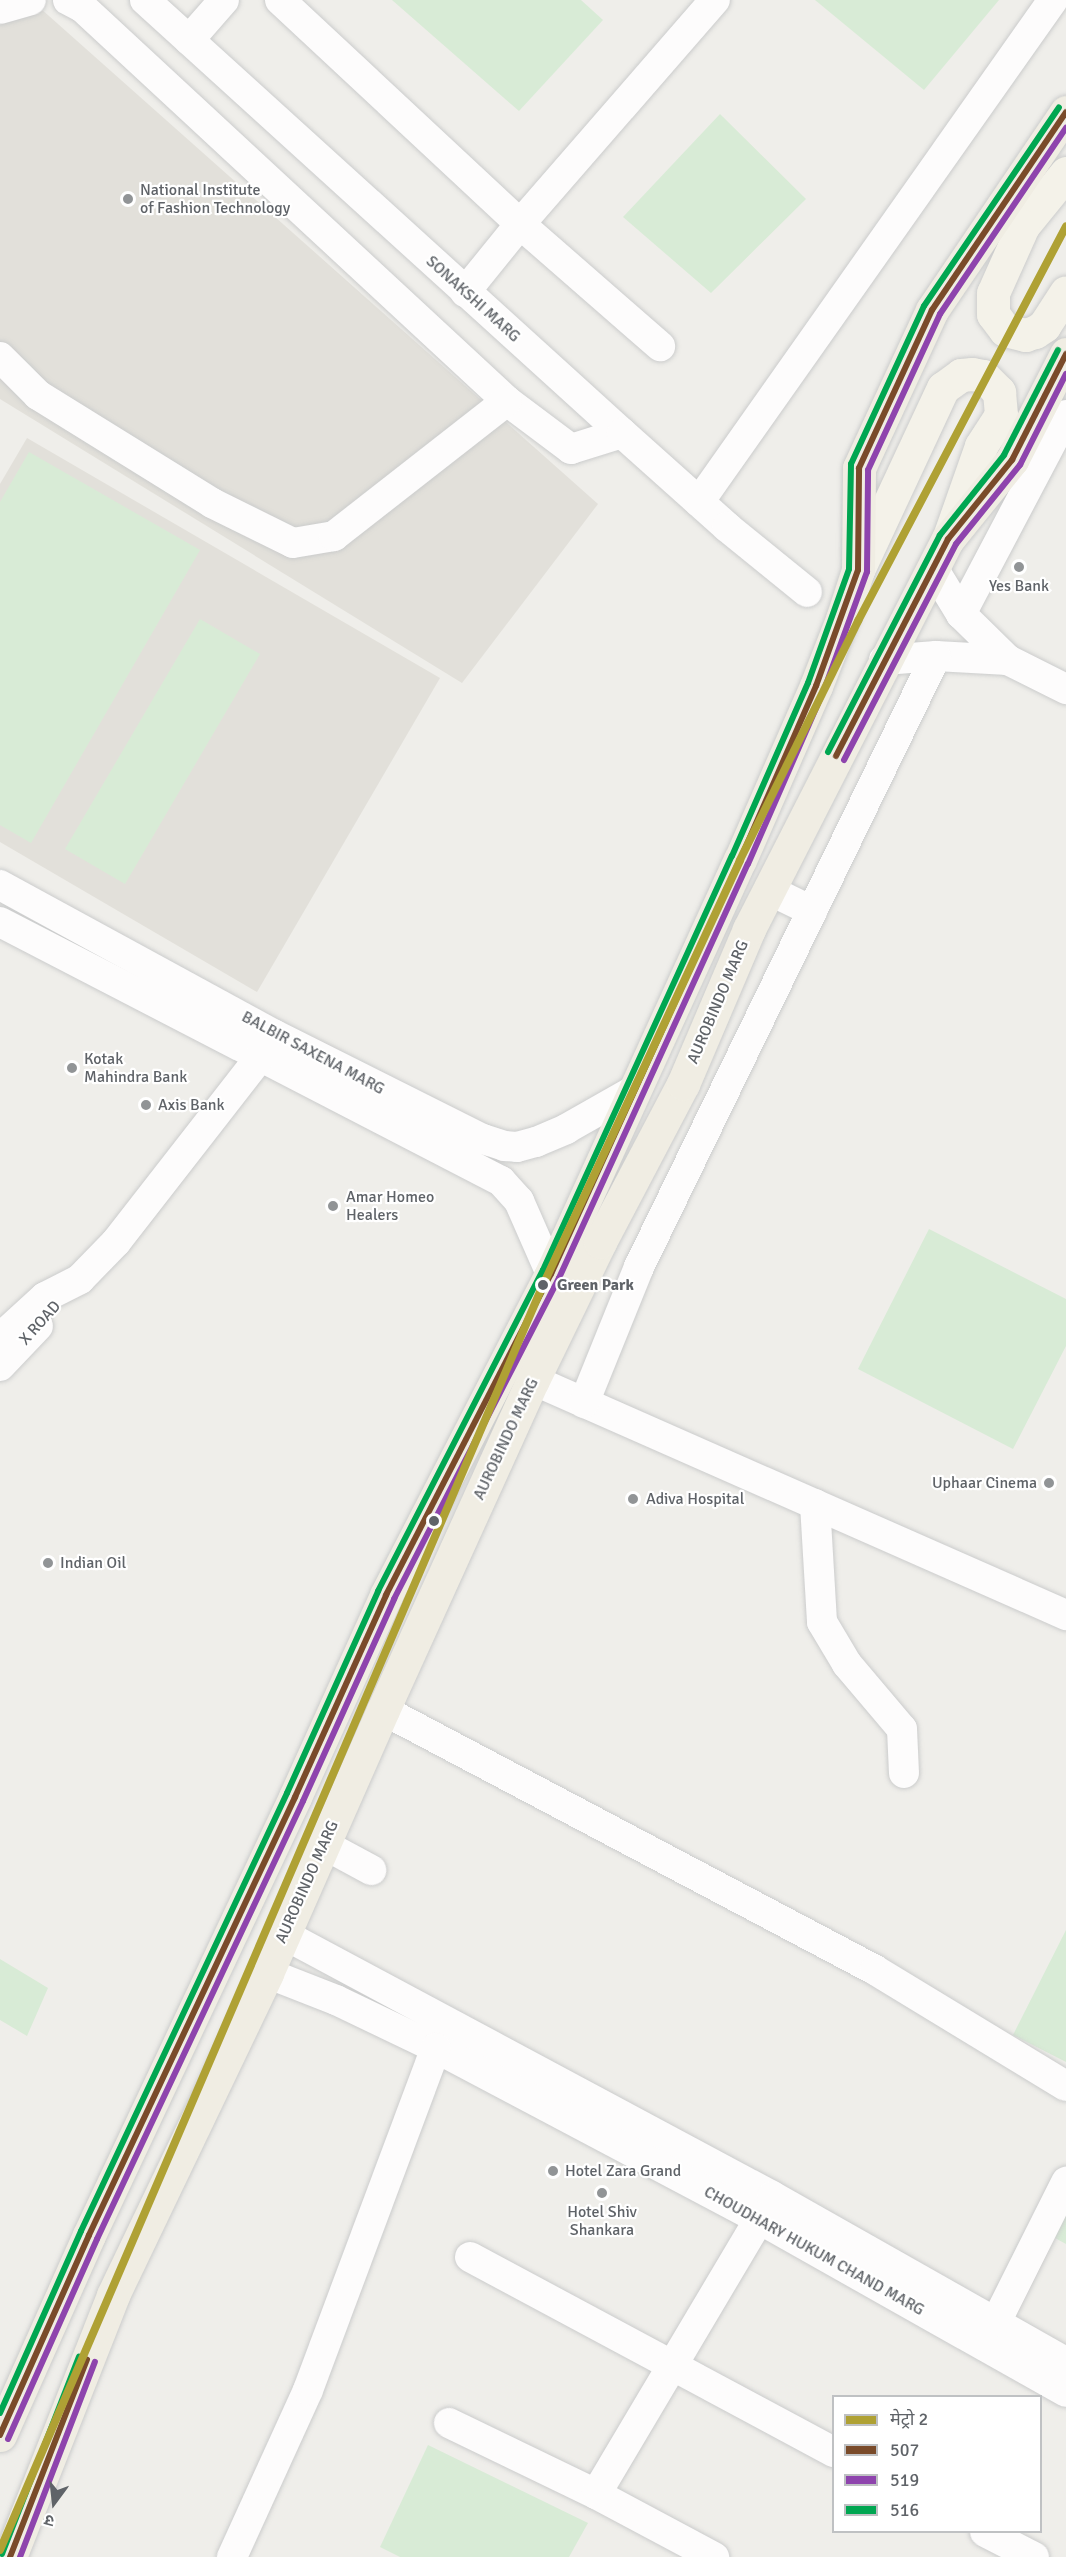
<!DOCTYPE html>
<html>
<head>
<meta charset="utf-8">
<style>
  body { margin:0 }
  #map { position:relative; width:1066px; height:2557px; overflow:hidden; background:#efeeea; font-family:Signika,"Noto Sans Devanagari",sans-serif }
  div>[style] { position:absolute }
  .education>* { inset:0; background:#e2e0da }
  .green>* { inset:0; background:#d8ebd6 }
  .roads { filter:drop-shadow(0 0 2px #cbcccc) drop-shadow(0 0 2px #cbcccc) }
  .minor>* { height:30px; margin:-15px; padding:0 15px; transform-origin:15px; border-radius:15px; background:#fdfcfc }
  .major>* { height:33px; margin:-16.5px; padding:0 16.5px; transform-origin:16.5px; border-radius:16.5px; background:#f4f2e9 }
  .highway>* { height:33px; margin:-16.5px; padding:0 16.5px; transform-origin:16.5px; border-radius:16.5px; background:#f0ede3 }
  .bus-1>* { height:6px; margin:-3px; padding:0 3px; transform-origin:3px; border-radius:3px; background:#7a4b2a }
  .bus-2>* { height:6px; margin:-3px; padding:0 3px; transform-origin:3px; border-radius:3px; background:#8e44ad }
  .bus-3>* { height:6px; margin:-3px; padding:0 3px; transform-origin:3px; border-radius:3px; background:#00a651 }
  .metro-1>* { height:8px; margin:-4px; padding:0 4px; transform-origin:4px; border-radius:4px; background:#afa134 }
  .dots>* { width:16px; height:16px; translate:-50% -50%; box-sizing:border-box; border:3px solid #fff; border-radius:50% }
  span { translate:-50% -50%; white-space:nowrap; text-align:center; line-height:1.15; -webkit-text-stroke:4.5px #fff; paint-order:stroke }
  .poi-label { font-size:16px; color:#5f6368 }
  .left { translate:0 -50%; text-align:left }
  .right { translate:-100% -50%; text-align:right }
  .street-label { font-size:16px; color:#5f6368 }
  .stop-label { font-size:16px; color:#5f6368; font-weight:700 }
  .legend { position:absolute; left:832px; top:2395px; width:210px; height:138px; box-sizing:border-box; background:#fff; border:2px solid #bfc1c3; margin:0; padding:8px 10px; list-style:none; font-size:18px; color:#5f6368 }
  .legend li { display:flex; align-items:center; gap:12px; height:30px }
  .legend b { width:30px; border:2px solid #bfc1c3 }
  .north { position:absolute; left:24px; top:2473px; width:60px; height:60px; -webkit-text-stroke:4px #fff; paint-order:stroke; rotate:195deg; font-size:16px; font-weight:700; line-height:24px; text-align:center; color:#5f6368 }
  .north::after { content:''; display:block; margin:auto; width:21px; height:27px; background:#5f6368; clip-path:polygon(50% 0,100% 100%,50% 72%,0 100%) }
</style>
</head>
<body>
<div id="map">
  <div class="education">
    <i style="clip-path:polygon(0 0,31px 0,598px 504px,462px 683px,0 399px)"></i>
    <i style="clip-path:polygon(27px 438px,440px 678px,257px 992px,0 842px,0 484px)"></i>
  </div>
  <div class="green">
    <i style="clip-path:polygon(392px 0,581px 0,603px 20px,519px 111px)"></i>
    <i style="clip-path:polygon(815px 0,999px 0,924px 90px)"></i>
    <i style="clip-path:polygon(720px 114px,806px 199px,711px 293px,623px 217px)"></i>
    <i style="clip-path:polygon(29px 452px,200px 550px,31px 843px,0 825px,0 502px)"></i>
    <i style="clip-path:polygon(200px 619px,260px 654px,125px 884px,65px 849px)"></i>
    <i style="clip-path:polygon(929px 1229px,1066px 1299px,1066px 1346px,1013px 1449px,858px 1369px)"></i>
    <i style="clip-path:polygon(1066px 1930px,1066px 2062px,1013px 2035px)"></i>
    <i style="clip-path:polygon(0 1959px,48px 1988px,27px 2036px,0 2020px)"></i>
    <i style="clip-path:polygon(1066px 2197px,1066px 2244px,1044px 2232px)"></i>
    <i style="clip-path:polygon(428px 2445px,588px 2523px,569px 2557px,400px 2557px,380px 2547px)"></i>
  </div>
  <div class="roads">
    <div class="minor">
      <i style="left:68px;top:0;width:16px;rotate:27deg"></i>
      <i style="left:82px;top:7px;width:580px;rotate:42.83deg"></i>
      <i style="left:507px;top:401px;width:80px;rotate:36.9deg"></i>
      <i style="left:571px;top:449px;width:53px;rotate:-17.4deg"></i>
      <i style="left:145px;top:0;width:644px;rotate:42.23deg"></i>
      <i style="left:622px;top:433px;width:141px;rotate:41.8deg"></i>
      <i style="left:727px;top:527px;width:103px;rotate:39.1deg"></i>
      <i style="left:280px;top:0;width:328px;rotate:43deg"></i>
      <i style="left:520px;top:224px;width:297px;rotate:-49deg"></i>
      <i style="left:0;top:9px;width:32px;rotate:-16deg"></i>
      <i style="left:189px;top:40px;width:53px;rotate:-48.8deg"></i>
      <i style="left:465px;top:292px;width:87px;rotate:-51deg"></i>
      <i style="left:520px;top:224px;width:186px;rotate:41.1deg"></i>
      <i style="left:0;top:357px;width:54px;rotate:45deg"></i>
      <i style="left:38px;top:395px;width:205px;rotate:31.8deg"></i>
      <i style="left:212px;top:503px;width:90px;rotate:26.3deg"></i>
      <i style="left:293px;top:543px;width:42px;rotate:-9.7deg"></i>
      <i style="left:334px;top:536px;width:219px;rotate:-38deg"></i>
      <i style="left:699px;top:502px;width:614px;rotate:-54.81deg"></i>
      <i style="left:933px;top:568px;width:54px;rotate:58.7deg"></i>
      <i style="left:961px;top:614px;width:66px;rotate:44.4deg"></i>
      <i style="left:1008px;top:660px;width:65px;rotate:26.6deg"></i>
      <i style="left:961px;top:614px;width:225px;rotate:-62.2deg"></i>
      <i style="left:884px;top:660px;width:52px;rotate:-4.4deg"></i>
      <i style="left:936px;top:656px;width:72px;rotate:3.2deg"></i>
      <i style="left:0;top:885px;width:311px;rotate:28.6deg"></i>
      <i style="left:273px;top:1034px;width:235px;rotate:26.6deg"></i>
      <i style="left:483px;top:1139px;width:22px;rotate:18deg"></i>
      <i style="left:504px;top:1146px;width:13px;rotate:4deg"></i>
      <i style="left:517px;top:1147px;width:20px;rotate:-15deg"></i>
      <i style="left:536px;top:1142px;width:33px;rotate:-23deg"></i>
      <i style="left:566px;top:1129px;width:77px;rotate:-29.6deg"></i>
      <i style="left:769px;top:890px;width:48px;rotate:26deg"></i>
      <i style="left:0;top:922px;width:564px;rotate:27.34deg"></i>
      <i style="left:501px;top:1181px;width:27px;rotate:48deg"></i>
      <i style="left:519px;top:1201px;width:80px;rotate:66.3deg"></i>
      <i style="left:0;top:1338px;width:61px;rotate:-42.3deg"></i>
      <i style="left:45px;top:1297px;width:39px;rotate:-27deg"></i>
      <i style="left:80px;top:1279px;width:52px;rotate:-45.8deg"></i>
      <i style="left:116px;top:1242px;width:233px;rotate:-52.1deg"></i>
      <i style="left:259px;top:1058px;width:20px;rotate:-57deg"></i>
      <i style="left:0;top:1366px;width:55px;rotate:-46.5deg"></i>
      <i style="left:533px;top:1380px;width:583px;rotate:23.79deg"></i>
      <i style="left:584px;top:1403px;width:147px;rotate:-68deg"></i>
      <i style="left:639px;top:1267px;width:679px;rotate:-64.08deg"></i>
      <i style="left:815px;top:1504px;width:118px;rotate:86.6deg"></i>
      <i style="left:822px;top:1622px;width:49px;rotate:59.2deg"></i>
      <i style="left:847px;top:1664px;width:85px;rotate:49.8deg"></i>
      <i style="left:902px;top:1729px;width:44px;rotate:87.4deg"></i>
      <i style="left:383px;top:1710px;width:556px;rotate:27.85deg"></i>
      <i style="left:875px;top:1970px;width:223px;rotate:31.3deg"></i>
      <i style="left:323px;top:1844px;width:55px;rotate:28.4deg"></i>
      <i style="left:283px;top:1934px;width:555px;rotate:28.18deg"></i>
      <i style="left:772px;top:2196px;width:338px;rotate:29.5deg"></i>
      <i style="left:267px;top:1973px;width:74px;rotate:21.4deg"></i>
      <i style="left:336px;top:2000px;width:111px;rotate:25.6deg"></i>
      <i style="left:436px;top:2048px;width:365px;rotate:27.9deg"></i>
      <i style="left:759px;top:2219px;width:352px;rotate:29.4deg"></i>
      <i style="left:470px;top:2257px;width:413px;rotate:28.2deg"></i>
      <i style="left:996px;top:2322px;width:157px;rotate:-63.4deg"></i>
      <i style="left:449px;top:2423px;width:163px;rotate:25.8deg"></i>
      <i style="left:596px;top:2494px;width:134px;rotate:28.1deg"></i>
      <i style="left:596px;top:2494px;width:320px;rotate:-59.3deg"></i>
      <i style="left:985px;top:2532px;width:55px;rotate:27deg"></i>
      <i style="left:232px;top:2557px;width:183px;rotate:-65.5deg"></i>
      <i style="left:308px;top:2390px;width:365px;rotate:-69.5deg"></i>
    </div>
    <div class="major">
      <i style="left:1066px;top:173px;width:68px;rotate:129.1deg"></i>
      <i style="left:1023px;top:226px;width:73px;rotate:114.1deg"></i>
      <i style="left:993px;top:293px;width:21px;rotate:90deg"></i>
      <i style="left:993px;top:314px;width:20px;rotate:53deg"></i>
      <i style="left:1005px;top:330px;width:21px;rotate:14deg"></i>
      <i style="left:1025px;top:335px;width:10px;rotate:-17deg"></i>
      <i style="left:1035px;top:332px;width:11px;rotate:-34deg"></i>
      <i style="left:1044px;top:326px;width:40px;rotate:-57.1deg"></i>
      <i style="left:858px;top:570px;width:201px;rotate:-65deg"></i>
      <i style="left:943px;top:388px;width:22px;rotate:-36deg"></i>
      <i style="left:961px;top:375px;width:11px;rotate:-5deg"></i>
      <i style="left:972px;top:374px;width:11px;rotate:10deg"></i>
      <i style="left:983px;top:376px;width:23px;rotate:45deg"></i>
      <i style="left:999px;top:392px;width:23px;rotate:85deg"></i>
      <i style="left:1001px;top:415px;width:37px;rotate:123deg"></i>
      <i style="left:981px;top:446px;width:93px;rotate:109.4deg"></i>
    </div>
    <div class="highway">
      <i style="left:0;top:2435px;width:219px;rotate:-66deg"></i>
      <i style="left:89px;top:2235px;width:484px;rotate:-64.8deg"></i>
      <i style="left:295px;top:1797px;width:222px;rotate:-65.7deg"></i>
      <i style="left:386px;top:1595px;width:361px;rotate:-62.8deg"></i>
      <i style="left:551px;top:1274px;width:455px;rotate:-65.5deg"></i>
      <i style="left:740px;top:860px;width:190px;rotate:-66.4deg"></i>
      <i style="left:816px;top:686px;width:72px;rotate:-68.8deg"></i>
      <i style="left:842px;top:619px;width:52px;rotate:-71.9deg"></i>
      <i style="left:858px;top:570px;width:102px;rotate:-89.4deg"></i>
      <i style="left:859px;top:468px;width:174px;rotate:-65.2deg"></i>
      <i style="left:932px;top:310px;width:239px;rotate:-55.9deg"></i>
      <i style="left:10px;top:2557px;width:282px;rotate:-68.5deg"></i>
      <i style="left:113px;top:2295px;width:357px;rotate:-64.4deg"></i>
      <i style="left:267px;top:1973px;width:287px;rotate:-66.2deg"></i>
      <i style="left:383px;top:1710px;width:362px;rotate:-65.6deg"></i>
      <i style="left:533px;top:1380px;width:153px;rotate:-64.1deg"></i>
      <i style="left:600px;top:1242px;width:178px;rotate:-62.3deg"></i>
      <i style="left:683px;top:1084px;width:168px;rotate:-66.9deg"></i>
      <i style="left:749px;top:929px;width:438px;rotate:-63deg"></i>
      <i style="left:948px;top:539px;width:102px;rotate:-51deg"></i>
      <i style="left:1012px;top:460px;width:119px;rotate:-63deg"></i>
    </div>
  </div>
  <div class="bus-1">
    <i style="left:836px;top:756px;width:244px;rotate:-62.7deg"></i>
    <i style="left:948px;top:539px;width:102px;rotate:-51deg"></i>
    <i style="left:1012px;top:460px;width:119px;rotate:-63deg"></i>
    <i style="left:0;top:2435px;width:219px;rotate:-66deg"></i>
    <i style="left:89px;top:2235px;width:484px;rotate:-64.8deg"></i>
    <i style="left:295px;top:1797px;width:222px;rotate:-65.7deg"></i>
    <i style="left:386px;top:1595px;width:361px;rotate:-62.8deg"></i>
    <i style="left:551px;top:1274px;width:455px;rotate:-65.5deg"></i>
    <i style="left:740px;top:860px;width:190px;rotate:-66.4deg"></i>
    <i style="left:816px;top:686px;width:123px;rotate:-70.1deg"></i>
    <i style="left:858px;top:570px;width:102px;rotate:-89.4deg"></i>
    <i style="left:859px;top:468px;width:174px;rotate:-65.2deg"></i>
    <i style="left:932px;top:310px;width:239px;rotate:-55.9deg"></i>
    <i style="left:10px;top:2557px;width:212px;rotate:-68.7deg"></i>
  </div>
  <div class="bus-2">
    <i style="left:844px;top:760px;width:243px;rotate:-62.6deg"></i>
    <i style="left:956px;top:544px;width:102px;rotate:-51deg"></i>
    <i style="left:1020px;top:465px;width:102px;rotate:-63.2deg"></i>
    <i style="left:8px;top:2439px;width:219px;rotate:-66deg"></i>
    <i style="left:97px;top:2239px;width:484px;rotate:-64.8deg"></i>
    <i style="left:303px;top:1801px;width:222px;rotate:-65.7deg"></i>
    <i style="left:394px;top:1599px;width:361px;rotate:-62.8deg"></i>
    <i style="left:559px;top:1278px;width:455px;rotate:-65.5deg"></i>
    <i style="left:748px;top:864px;width:190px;rotate:-66.4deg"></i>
    <i style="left:824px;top:690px;width:126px;rotate:-70deg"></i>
    <i style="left:867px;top:572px;width:102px;rotate:-89.4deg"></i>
    <i style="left:868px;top:470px;width:172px;rotate:-65.2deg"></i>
    <i style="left:940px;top:314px;width:225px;rotate:-55.9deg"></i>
    <i style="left:20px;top:2557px;width:209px;rotate:-69deg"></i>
  </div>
  <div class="bus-3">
    <i style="left:828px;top:752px;width:244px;rotate:-62.7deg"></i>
    <i style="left:940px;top:535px;width:102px;rotate:-51.3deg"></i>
    <i style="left:1004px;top:455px;width:118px;rotate:-62.8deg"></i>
    <i style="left:0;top:2413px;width:199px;rotate:-66deg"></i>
    <i style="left:81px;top:2231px;width:484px;rotate:-64.8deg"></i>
    <i style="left:287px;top:1793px;width:222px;rotate:-65.7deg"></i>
    <i style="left:378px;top:1591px;width:361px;rotate:-62.8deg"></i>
    <i style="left:543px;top:1270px;width:455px;rotate:-65.5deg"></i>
    <i style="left:732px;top:856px;width:189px;rotate:-66.3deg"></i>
    <i style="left:808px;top:683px;width:121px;rotate:-70.2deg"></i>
    <i style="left:849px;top:569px;width:105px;rotate:-88.9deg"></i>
    <i style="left:851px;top:464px;width:174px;rotate:-65.2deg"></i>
    <i style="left:924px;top:306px;width:240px;rotate:-55.8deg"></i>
    <i style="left:2px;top:2554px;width:212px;rotate:-68.7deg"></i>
  </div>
  <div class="metro-1">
    <i style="left:0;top:2550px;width:1377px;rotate:-66.77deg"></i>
    <i style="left:543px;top:1285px;width:468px;rotate:-65.1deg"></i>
    <i style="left:740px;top:860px;width:267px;rotate:-63.7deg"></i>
    <i style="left:858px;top:621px;width:446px;rotate:-62.2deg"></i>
  </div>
  <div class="dots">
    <i style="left:128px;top:199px;background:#919496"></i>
    <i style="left:1019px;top:567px;background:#919496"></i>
    <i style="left:72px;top:1068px;background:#919496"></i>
    <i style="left:146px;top:1105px;background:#919496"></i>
    <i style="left:333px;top:1206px;background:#919496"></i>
    <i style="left:543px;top:1285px;background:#5f6368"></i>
    <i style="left:1049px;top:1483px;background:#919496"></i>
    <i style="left:633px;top:1499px;background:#919496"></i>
    <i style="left:434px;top:1521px;background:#5f6368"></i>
    <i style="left:48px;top:1563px;background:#919496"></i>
    <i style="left:553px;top:2171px;background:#919496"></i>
    <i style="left:602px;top:2193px;background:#919496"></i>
  </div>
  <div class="poi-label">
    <span class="left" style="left:140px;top:199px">National Institute<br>of Fashion Technology</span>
    <span style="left:1019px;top:586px">Yes Bank</span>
    <span class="left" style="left:84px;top:1068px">Kotak<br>Mahindra Bank</span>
    <span class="left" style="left:158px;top:1105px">Axis Bank</span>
    <span class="left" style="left:346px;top:1206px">Amar Homeo<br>Healers</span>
    <span class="right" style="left:1037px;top:1483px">Uphaar Cinema</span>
    <span class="left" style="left:646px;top:1499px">Adiva Hospital</span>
    <span class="left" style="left:60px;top:1563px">Indian Oil</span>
    <span class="left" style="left:565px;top:2171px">Hotel Zara Grand</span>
    <span style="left:602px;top:2221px">Hotel Shiv<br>Shankara</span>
  </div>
  <div class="street-label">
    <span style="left:473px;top:299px;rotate:42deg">SONAKSHI MARG</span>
    <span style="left:718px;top:1002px;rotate:-67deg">AUROBINDO MARG</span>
    <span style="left:313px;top:1053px;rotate:28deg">BALBIR SAXENA MARG</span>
    <span style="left:40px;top:1323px;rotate:-48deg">X ROAD</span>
    <span style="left:506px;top:1439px;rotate:-65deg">AUROBINDO MARG</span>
    <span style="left:307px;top:1882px;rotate:-66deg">AUROBINDO MARG</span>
    <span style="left:814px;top:2251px;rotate:29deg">CHOUDHARY HUKUM CHAND MARG</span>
  </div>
  <div class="stop-label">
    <span class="left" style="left:557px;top:1285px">Green Park</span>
  </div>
  <ul class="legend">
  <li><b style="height:8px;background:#afa134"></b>मेट्रो 2</li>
  <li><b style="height:8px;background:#7a4b2a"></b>507</li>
  <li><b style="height:8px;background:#8e44ad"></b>519</li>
  <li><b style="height:8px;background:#00a651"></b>516</li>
  </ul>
  <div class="north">उ</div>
</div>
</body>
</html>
